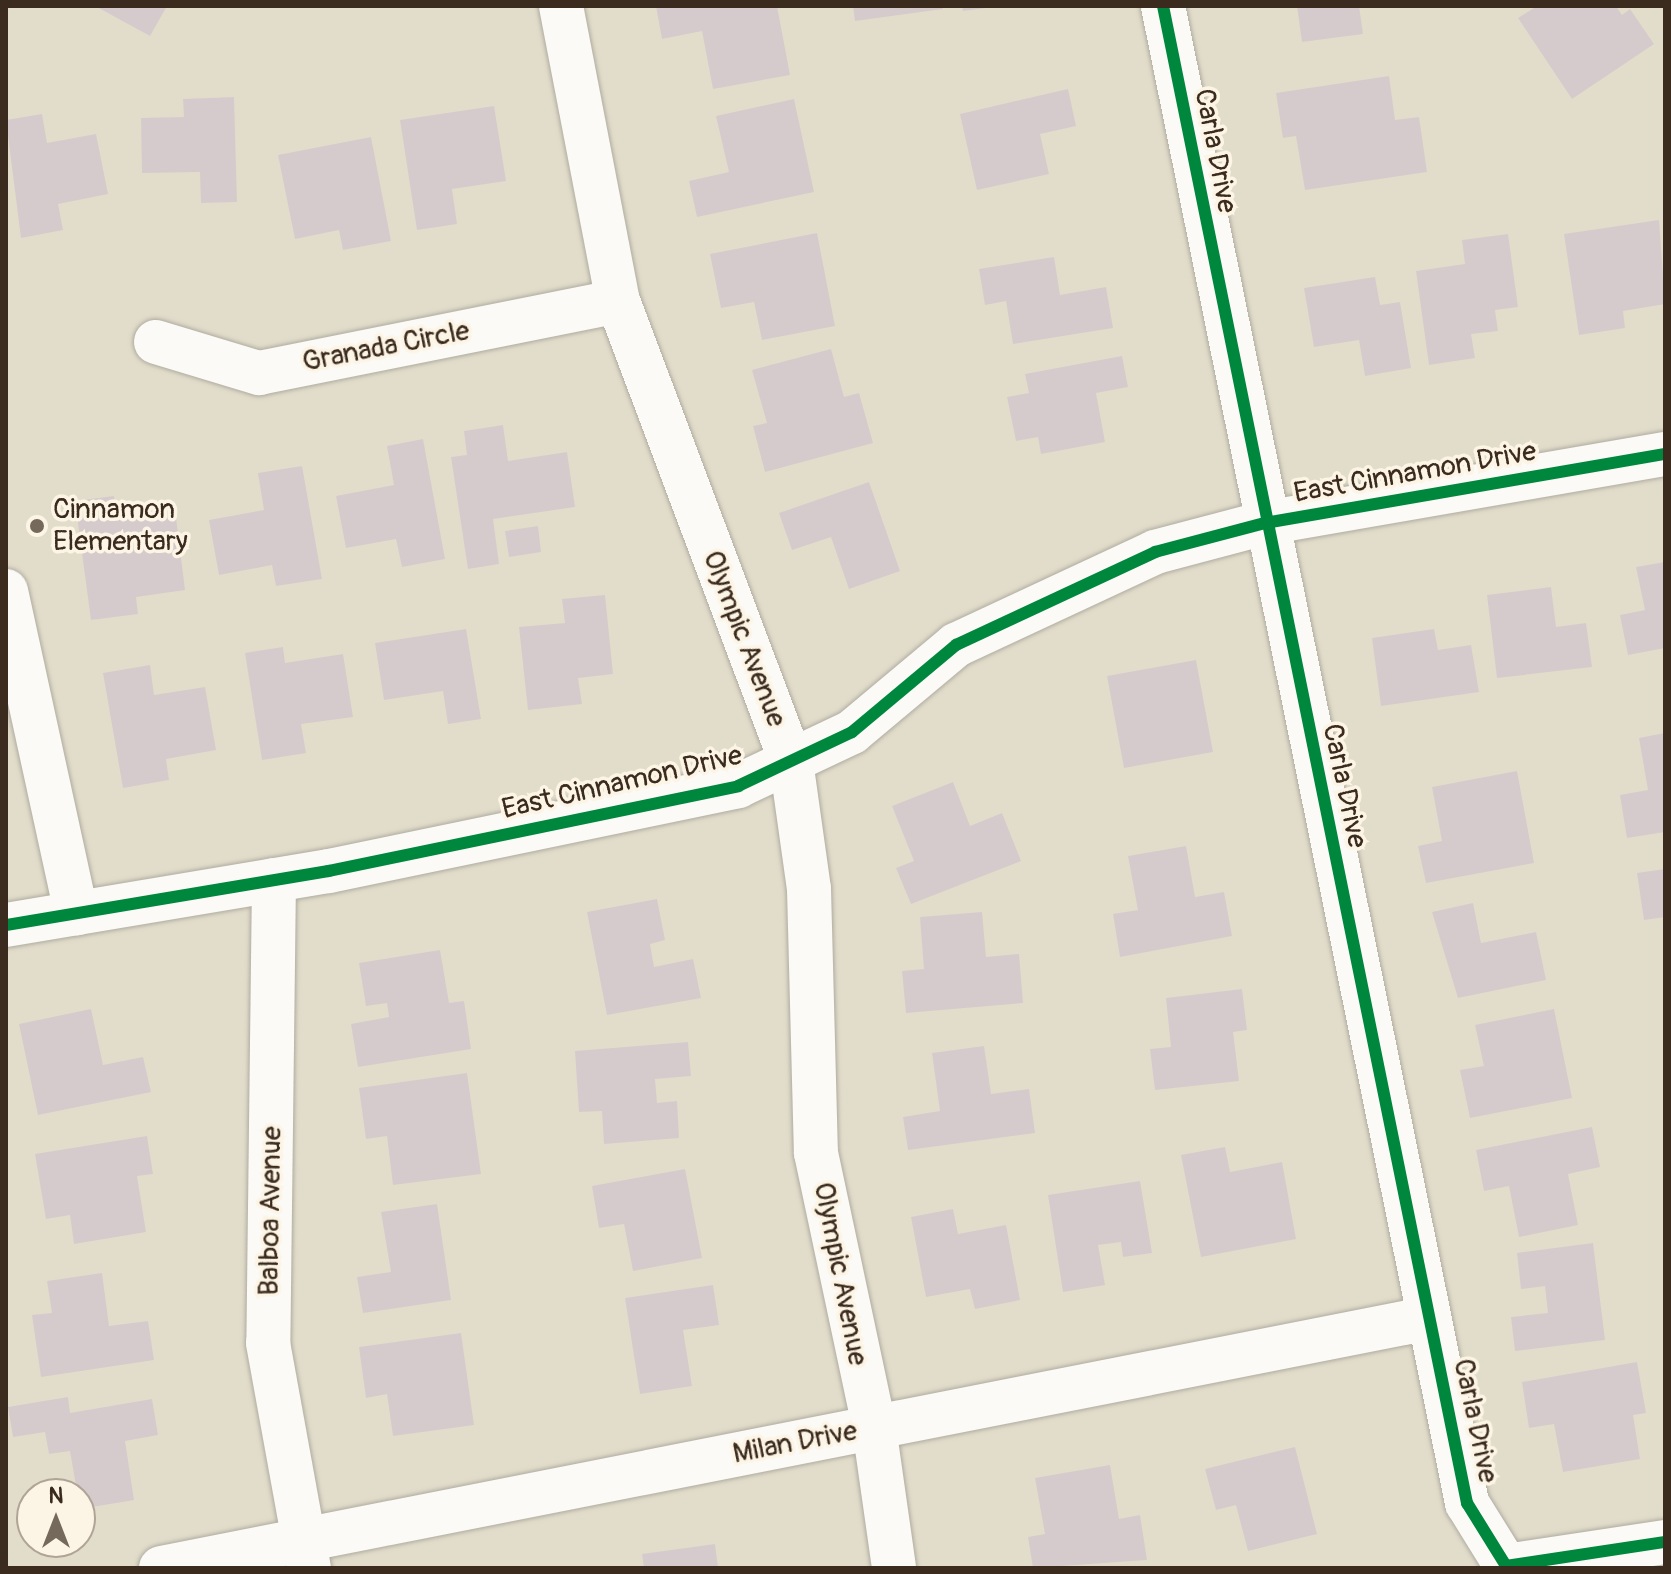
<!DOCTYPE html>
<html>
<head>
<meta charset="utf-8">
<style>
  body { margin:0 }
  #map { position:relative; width:1671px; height:1574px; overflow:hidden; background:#e2ddcb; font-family:Pangolin,sans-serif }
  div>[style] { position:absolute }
  .building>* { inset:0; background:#d6cbcc }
  .roads { filter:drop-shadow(0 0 2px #b0aca0) drop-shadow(0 0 2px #b0aca0) }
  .minor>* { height:44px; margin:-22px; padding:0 22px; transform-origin:22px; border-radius:22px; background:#fbfaf7 }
  .cycleway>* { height:12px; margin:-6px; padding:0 6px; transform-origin:6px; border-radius:6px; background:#00873e }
  .dots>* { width:22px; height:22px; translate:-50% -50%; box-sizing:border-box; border:4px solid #fcf5e5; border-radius:50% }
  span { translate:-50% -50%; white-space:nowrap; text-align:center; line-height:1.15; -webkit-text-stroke:7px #fcf5e5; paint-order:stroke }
  .street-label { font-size:28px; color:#3b2a1e }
  .poi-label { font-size:28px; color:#3b2a1e }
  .left { translate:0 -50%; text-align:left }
  .frame { position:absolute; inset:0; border:8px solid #3b2a1e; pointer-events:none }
  .north { position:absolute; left:16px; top:1478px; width:80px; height:80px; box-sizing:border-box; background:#fcf5e5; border:2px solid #afa495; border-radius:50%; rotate:0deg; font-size:22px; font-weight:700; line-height:32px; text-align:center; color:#3b2a1e }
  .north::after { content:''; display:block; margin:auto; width:28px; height:36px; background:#75695b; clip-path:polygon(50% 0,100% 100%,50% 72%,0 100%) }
</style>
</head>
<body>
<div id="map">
  <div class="building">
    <i style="clip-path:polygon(95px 6px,167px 6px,150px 36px)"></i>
    <i style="clip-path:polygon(656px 6px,777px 6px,790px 75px,713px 89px,702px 31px,662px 39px)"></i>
    <i style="clip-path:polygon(853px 6px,942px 6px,943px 9px,855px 21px)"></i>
    <i style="clip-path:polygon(962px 6px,985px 6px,986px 8px,963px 11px)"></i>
    <i style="clip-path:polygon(1297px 6px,1359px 6px,1363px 34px,1302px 42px)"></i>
    <i style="clip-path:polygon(1537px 6px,1616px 6px,1622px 15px,1630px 9px,1654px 44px,1572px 99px,1518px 18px)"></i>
    <i style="clip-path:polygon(1389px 76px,1395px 120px,1419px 117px,1427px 172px,1305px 190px,1296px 136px,1283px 138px,1276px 93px)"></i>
    <i style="clip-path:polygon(1068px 89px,1076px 126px,1040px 134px,1049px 174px,977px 190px,960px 114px)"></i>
    <i style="clip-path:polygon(234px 97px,237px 202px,201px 203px,200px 172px,142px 173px,141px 118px,184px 117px,183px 99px)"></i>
    <i style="clip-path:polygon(794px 99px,814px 192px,697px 217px,689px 181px,729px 172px,716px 116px)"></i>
    <i style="clip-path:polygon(494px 106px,506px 181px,452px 189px,457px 224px,417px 230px,400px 120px)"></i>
    <i style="clip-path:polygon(42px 114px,47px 143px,96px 134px,108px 194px,58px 204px,63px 230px,21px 238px,6px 120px)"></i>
    <i style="clip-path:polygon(371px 137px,391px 241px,343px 250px,339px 230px,295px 239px,278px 155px)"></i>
    <i style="clip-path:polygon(1659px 220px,1665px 304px,1623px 311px,1625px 328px,1579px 335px,1564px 234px)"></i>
    <i style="clip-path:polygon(817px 233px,835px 326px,762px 340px,754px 302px,721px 308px,710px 254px)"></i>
    <i style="clip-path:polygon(1508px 234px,1518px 307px,1495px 310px,1498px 331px,1471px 334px,1475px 358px,1429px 365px,1416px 271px,1465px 264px,1462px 240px)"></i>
    <i style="clip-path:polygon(1054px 257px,1060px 295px,1106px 287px,1113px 328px,1013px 344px,1006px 301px,985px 305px,979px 269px)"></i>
    <i style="clip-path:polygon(1375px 277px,1380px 305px,1400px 302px,1411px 368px,1365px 376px,1359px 340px,1314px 347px,1304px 288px)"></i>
    <i style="clip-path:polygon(831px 349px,844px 397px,859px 393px,873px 443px,765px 472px,753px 426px,767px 423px,752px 370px)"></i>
    <i style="clip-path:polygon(1122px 356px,1128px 387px,1096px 393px,1105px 442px,1041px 454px,1038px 437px,1016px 441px,1007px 397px,1029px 393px,1025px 374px)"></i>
    <i style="clip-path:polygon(503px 425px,508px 461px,567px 452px,575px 507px,493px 519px,499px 564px,468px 569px,451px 457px,467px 455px,464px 431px)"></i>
    <i style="clip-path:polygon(423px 439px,445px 559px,402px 567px,396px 539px,346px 548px,336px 496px,394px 485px,387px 446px)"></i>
    <i style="clip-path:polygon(302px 466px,322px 579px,276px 586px,272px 565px,219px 575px,209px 520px,264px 510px,258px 473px)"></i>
    <i style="clip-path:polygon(869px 482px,900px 571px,849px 589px,831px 537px,792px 550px,779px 513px)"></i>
    <i style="clip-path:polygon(114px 496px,117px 517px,175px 509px,185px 590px,136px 597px,138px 614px,91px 620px,75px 501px)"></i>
    <i style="clip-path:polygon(538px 526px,541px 552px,509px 557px,505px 531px)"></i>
    <i style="clip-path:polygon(1665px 562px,1665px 648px,1628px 655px,1620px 615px,1645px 610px,1636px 567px)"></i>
    <i style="clip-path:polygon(1551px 587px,1556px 627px,1586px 623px,1592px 667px,1497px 678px,1487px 595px)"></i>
    <i style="clip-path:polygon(605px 595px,613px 674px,578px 678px,582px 704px,528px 710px,519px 627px,565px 623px,562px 599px)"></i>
    <i style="clip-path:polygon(466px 629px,481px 719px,448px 724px,443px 691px,384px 700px,375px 643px)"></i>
    <i style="clip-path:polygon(1434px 629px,1438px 650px,1471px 645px,1479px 692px,1381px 706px,1372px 638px)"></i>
    <i style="clip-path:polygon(283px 647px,285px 663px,343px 654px,353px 717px,301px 724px,306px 753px,262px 760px,245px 653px)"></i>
    <i style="clip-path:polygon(1196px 660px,1213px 752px,1124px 768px,1107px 676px)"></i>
    <i style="clip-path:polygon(150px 665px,154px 695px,205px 687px,216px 750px,166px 759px,169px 780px,123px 788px,103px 673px)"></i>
    <i style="clip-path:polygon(1665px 733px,1665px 832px,1627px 838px,1620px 795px,1648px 790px,1639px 738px)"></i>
    <i style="clip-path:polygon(1517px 771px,1534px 863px,1426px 883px,1418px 846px,1442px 841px,1432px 787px)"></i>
    <i style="clip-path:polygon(953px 782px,970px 826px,1002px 813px,1021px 861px,911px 904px,896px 868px,914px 861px,892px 806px)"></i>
    <i style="clip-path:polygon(1186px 846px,1195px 897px,1224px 892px,1232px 936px,1120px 957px,1113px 914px,1138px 910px,1128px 856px)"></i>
    <i style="clip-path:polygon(1665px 869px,1665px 917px,1644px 920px,1637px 873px)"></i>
    <i style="clip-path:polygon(657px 899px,665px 940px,650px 944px,654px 967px,693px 959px,701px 998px,607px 1015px,587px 912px)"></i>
    <i style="clip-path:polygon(1473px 903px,1481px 943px,1536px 932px,1546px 980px,1458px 998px,1432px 912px)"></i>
    <i style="clip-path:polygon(982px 912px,986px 957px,1019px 954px,1023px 1003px,906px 1013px,902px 971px,924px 969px,920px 917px)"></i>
    <i style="clip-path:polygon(440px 950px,449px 1003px,464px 1001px,471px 1049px,358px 1067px,351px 1024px,389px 1017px,387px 1003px,366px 1006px,359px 963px)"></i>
    <i style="clip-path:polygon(1242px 989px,1247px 1030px,1233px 1032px,1239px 1081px,1155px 1090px,1150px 1049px,1171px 1047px,1166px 998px)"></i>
    <i style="clip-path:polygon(91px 1009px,103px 1065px,143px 1057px,151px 1092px,38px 1115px,19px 1024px)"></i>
    <i style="clip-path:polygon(1554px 1009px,1572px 1098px,1470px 1118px,1460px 1070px,1484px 1066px,1475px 1025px)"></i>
    <i style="clip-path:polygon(688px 1042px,691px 1076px,655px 1079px,657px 1103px,677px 1101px,679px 1138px,604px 1144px,602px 1111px,579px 1112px,575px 1051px)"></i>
    <i style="clip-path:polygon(984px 1046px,991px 1094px,1029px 1089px,1035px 1133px,908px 1150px,903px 1117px,940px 1111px,932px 1053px)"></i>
    <i style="clip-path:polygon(467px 1073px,481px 1174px,393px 1185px,387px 1136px,366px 1139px,359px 1088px)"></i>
    <i style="clip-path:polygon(1592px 1127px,1600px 1167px,1568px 1174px,1578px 1225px,1519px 1237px,1509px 1186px,1484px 1191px,1476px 1150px)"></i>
    <i style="clip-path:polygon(147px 1136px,153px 1174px,137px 1176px,146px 1232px,74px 1244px,70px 1215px,46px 1219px,35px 1154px)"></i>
    <i style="clip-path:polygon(1225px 1147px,1230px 1172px,1282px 1162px,1296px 1239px,1201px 1257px,1181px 1155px)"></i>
    <i style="clip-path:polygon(685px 1169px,702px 1258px,633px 1271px,624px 1224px,599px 1228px,592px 1186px)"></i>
    <i style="clip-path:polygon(1140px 1181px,1152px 1253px,1123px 1257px,1121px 1242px,1098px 1245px,1105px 1285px,1063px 1292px,1048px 1195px)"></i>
    <i style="clip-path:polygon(437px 1204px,451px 1300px,363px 1313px,357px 1277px,391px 1272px,381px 1212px)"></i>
    <i style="clip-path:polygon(953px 1209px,958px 1234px,1006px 1225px,1020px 1300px,975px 1309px,970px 1289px,926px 1297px,911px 1217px)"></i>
    <i style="clip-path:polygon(1593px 1243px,1605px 1340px,1515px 1351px,1511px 1317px,1548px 1313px,1545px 1286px,1521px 1289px,1517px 1253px)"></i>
    <i style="clip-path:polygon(102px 1273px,109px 1326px,148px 1321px,154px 1360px,41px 1377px,32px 1315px,52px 1313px,47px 1281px)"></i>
    <i style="clip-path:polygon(713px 1285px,719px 1325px,683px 1330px,692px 1386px,640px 1394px,625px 1298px)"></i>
    <i style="clip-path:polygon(461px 1333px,474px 1425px,393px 1436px,387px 1394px,366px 1398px,359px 1347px)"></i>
    <i style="clip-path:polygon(1637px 1362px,1646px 1413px,1633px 1415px,1640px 1459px,1563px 1472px,1554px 1424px,1529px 1428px,1522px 1382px)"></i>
    <i style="clip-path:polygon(68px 1397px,70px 1413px,152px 1399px,158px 1435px,125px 1441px,134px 1500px,80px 1509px,70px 1451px,49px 1454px,45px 1432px,13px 1437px,8px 1407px)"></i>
    <i style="clip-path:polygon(1295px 1447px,1317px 1534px,1248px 1551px,1236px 1505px,1216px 1510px,1205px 1469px)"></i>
    <i style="clip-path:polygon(1110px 1465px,1119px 1519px,1140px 1515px,1147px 1560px,1033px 1568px,1028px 1537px,1045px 1534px,1035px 1478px)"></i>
    <i style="clip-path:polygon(715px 1544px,718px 1568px,644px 1568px,642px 1554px)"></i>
  </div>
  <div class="roads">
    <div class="minor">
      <i style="left:561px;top:6px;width:300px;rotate:79.1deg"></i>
      <i style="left:618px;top:301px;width:491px;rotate:69.4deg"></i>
      <i style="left:791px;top:761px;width:129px;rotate:82deg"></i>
      <i style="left:809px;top:889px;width:264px;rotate:88.5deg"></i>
      <i style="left:816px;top:1153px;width:280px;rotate:78deg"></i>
      <i style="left:874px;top:1427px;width:142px;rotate:81.9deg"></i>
      <i style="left:1163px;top:6px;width:1528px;rotate:78.52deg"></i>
      <i style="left:1467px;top:1503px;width:74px;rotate:58.2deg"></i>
      <i style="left:1506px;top:1566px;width:161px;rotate:-8.6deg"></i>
      <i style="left:156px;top:342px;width:108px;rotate:16.8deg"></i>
      <i style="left:259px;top:373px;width:366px;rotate:-11.3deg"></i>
      <i style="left:6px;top:591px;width:330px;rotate:77.7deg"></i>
      <i style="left:274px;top:880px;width:463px;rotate:90.7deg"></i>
      <i style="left:268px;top:1343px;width:229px;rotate:79.7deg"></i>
      <i style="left:6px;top:925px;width:327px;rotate:-9.5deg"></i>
      <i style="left:329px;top:871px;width:418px;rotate:-11.7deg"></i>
      <i style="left:738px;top:786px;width:126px;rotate:-25.3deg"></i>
      <i style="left:852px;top:732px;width:136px;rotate:-39.9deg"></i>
      <i style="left:956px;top:645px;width:220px;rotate:-25deg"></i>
      <i style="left:1155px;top:552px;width:114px;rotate:-14.8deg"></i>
      <i style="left:1265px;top:523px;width:406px;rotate:-9.8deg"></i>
      <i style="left:161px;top:1568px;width:1292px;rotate:-11.15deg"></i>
    </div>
  </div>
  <div class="cycleway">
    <i style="left:1163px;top:6px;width:1528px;rotate:78.52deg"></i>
    <i style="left:1467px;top:1503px;width:74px;rotate:58.2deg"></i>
    <i style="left:1506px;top:1566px;width:161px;rotate:-8.6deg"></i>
    <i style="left:6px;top:925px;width:327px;rotate:-9.5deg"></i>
    <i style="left:329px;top:871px;width:418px;rotate:-11.7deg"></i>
    <i style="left:738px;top:786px;width:126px;rotate:-25.3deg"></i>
    <i style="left:852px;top:732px;width:136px;rotate:-39.9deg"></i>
    <i style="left:956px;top:645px;width:220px;rotate:-25deg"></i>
    <i style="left:1155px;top:552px;width:114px;rotate:-14.8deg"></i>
    <i style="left:1265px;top:523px;width:406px;rotate:-9.8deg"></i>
  </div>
  <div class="dots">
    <i style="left:37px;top:526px;background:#75695b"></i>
  </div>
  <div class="street-label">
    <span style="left:1215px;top:151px;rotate:79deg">Carla Drive</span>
    <span style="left:386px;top:347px;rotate:-11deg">Granada Circle</span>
    <span style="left:1415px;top:473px;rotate:-10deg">East Cinnamon Drive</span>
    <span style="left:744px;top:639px;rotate:69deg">Olympic Avenue</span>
    <span style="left:622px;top:783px;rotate:-13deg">East Cinnamon Drive</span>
    <span style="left:1344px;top:786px;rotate:78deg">Carla Drive</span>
    <span style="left:271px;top:1211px;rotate:-89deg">Balboa Avenue</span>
    <span style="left:840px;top:1274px;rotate:79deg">Olympic Avenue</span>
    <span style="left:1475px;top:1421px;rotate:78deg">Carla Drive</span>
    <span style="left:795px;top:1443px;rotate:-11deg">Milan Drive</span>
  </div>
  <div class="poi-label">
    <span class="left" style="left:53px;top:526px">Cinnamon<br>Elementary</span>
  </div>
  <div class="frame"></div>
  <div class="north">N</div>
</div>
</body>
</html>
